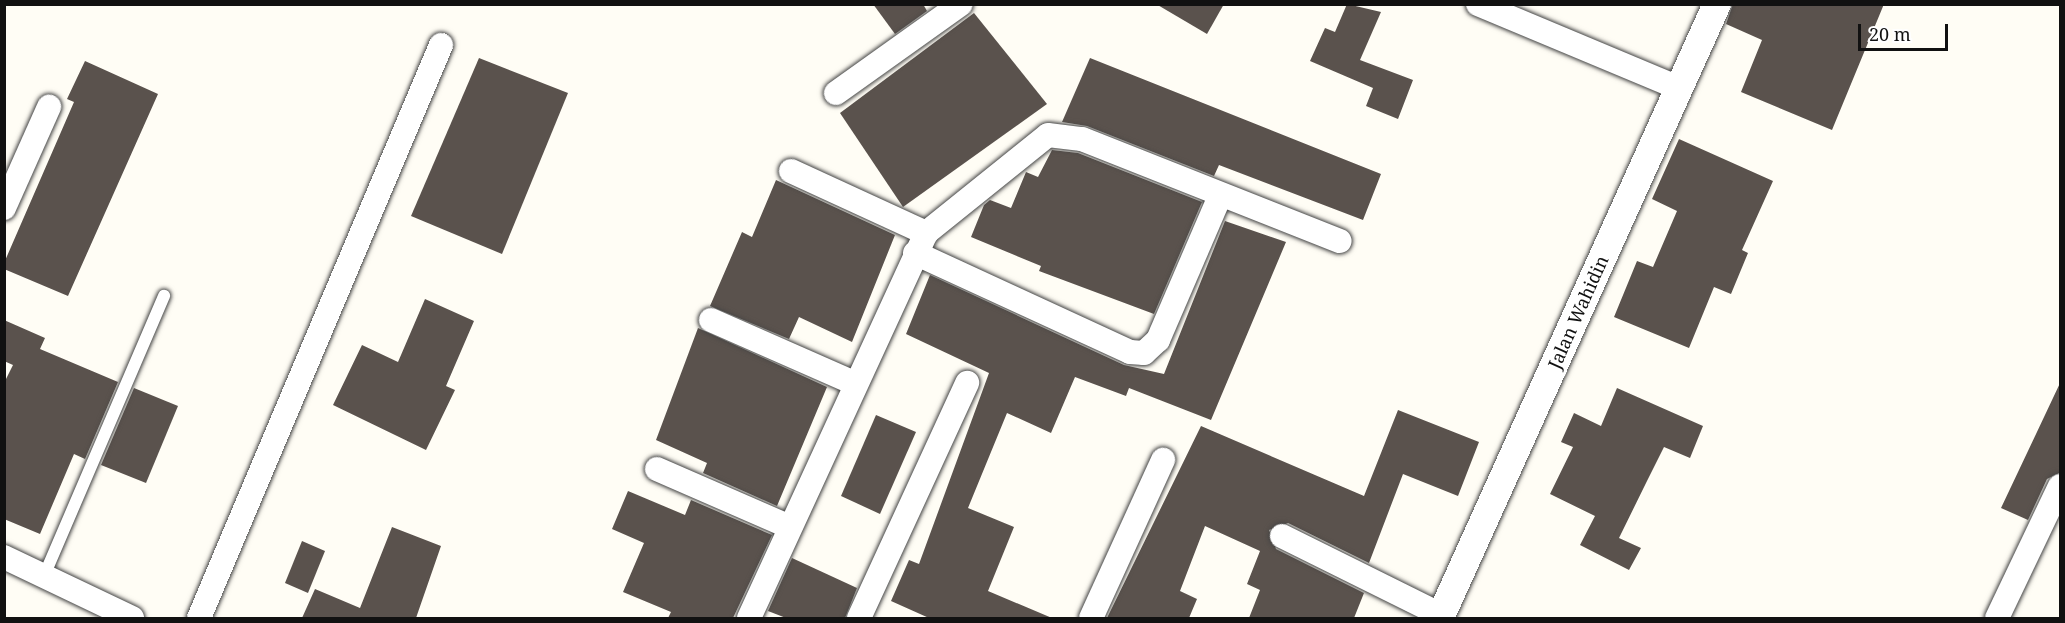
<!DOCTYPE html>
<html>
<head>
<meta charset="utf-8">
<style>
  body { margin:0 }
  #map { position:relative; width:2065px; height:623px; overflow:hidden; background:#fffdf5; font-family:"Noto Serif",serif }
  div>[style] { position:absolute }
  .building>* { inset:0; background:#5a524d }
  .roads { filter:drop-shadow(0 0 2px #444) drop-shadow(0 0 2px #444) }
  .service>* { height:12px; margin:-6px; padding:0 6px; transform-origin:6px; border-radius:6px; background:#fff }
  .minor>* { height:24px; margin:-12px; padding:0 12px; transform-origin:12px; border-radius:12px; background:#fff }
  .tertiary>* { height:28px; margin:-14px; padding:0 14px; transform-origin:14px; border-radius:14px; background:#fff }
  span { translate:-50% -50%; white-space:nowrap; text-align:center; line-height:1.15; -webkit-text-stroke:6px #fff; paint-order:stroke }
  .street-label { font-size:18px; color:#111 }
  .frame { position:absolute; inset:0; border:6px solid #111; pointer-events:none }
  .scale { position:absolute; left:1858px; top:24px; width:90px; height:27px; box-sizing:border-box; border:3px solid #111; border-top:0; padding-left:8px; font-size:18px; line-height:21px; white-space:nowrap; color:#111; -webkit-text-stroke:4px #fff; paint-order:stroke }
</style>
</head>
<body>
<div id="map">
  <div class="building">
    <i style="clip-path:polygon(873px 4px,923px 4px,927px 11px,895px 34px)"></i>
    <i style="clip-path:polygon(1156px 4px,1224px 4px,1207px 34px)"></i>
    <i style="clip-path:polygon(1347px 4px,1381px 12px,1360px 60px,1413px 80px,1398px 119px,1366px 106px,1373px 88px,1310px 61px,1325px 28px,1335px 32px)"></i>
    <i style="clip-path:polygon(1733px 4px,1884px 4px,1832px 130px,1741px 92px,1762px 40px,1726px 24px)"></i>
    <i style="clip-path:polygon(974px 13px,1047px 104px,903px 207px,840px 113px)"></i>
    <i style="clip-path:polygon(479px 58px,568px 93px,502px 254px,411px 216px)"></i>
    <i style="clip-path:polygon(1090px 58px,1381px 174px,1363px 220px,1219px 165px,1214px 176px,1087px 126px,1062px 122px)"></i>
    <i style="clip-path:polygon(85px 61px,158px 94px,68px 296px,4px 269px,4px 263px,74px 102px,67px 99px)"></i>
    <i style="clip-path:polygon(1679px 139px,1773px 181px,1742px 250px,1748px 253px,1731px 294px,1714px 287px,1689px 348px,1614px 317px,1637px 261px,1653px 267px,1677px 211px,1652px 199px)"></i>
    <i style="clip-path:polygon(1052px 150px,1078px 153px,1202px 202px,1154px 314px,1039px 271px,1041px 266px,971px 237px,984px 205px,990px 200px,1011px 208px,1026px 172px,1038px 177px)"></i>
    <i style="clip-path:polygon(776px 180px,895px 235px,852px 342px,799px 317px,789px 339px,710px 306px,742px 232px,752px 237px)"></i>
    <i style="clip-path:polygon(1225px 221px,1286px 242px,1211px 420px,1129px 388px,1126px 396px,1075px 377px,1051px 433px,1007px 413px,968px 508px,1014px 527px,988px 591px,1052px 618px,929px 618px,891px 601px,909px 560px,919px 564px,989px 373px,906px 334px,930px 275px,1124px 365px,1164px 374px)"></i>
    <i style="clip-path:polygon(425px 299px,474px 321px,446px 386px,455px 390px,426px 450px,333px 405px,362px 345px,398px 362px)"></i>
    <i style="clip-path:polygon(4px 320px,45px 338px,40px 349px,118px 382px,85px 459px,74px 454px,40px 534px,4px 519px,4px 383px,13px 365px,4px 361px)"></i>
    <i style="clip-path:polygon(698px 328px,827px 387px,777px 506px,703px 473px,707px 463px,656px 440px)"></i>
    <i style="clip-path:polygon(2061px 381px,2061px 472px,2047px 479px,2028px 520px,2001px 508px)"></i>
    <i style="clip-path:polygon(134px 388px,178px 406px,146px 483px,101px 465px)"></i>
    <i style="clip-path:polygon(1617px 388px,1703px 426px,1690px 458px,1664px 447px,1647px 481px,1619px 538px,1641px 548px,1629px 570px,1580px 545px,1595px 516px,1550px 494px,1573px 447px,1561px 442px,1574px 413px,1601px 426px)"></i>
    <i style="clip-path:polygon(1398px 410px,1479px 442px,1458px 496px,1403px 474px,1369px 563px,1288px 523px,1269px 530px,1276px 549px,1364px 593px,1354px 618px,1249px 618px,1260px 590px,1247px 584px,1260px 551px,1205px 526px,1180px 591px,1197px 599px,1189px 618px,1107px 618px,1201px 426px,1364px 496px)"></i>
    <i style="clip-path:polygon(876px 415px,916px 432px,880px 514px,841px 496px)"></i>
    <i style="clip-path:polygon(628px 491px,685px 515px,691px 500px,772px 535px,733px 618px,668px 618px,671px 612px,623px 592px,644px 543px,612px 529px)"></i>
    <i style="clip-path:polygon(392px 527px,441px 546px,416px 618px,302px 618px,315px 589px,360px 608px)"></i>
    <i style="clip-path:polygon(302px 541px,325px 551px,308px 593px,285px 583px)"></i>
    <i style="clip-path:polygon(792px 558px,857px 588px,845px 618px,786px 618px,768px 611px)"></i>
  </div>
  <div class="roads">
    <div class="service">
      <i style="left:44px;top:576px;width:305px;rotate:-66.8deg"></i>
    </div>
    <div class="minor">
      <i style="left:1478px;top:4px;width:218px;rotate:22.7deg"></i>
      <i style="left:836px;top:93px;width:153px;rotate:-35.5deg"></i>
      <i style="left:791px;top:171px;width:149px;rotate:24.7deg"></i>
      <i style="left:4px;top:208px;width:111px;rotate:-66deg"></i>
      <i style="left:915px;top:253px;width:237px;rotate:24.7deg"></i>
      <i style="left:1130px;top:352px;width:14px;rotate:4deg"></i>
      <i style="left:1144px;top:353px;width:19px;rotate:-43deg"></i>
      <i style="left:1158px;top:340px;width:157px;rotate:-66.7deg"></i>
      <i style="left:711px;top:320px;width:158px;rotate:23.8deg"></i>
      <i style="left:657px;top:469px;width:145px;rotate:23.6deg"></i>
      <i style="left:1282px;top:536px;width:178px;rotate:26.4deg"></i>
      <i style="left:4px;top:557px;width:142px;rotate:25.5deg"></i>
      <i style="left:199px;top:618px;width:622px;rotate:-67.1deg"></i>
      <i style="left:749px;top:618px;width:424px;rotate:-65.3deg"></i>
      <i style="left:926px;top:233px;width:156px;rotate:-38.8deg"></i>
      <i style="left:1048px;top:135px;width:34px;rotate:7deg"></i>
      <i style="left:1082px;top:139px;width:277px;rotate:21.6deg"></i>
      <i style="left:859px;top:618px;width:259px;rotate:-65.3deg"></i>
      <i style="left:1091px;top:618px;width:174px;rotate:-65.5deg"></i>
      <i style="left:1997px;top:618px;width:146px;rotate:-64.5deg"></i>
    </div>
    <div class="tertiary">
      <i style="left:1440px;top:618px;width:674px;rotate:-65.72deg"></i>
    </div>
  </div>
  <div class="street-label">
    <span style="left:1578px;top:312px;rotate:-66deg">Jalan Wahidin</span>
  </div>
  <div class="frame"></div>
  <div class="scale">20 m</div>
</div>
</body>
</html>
